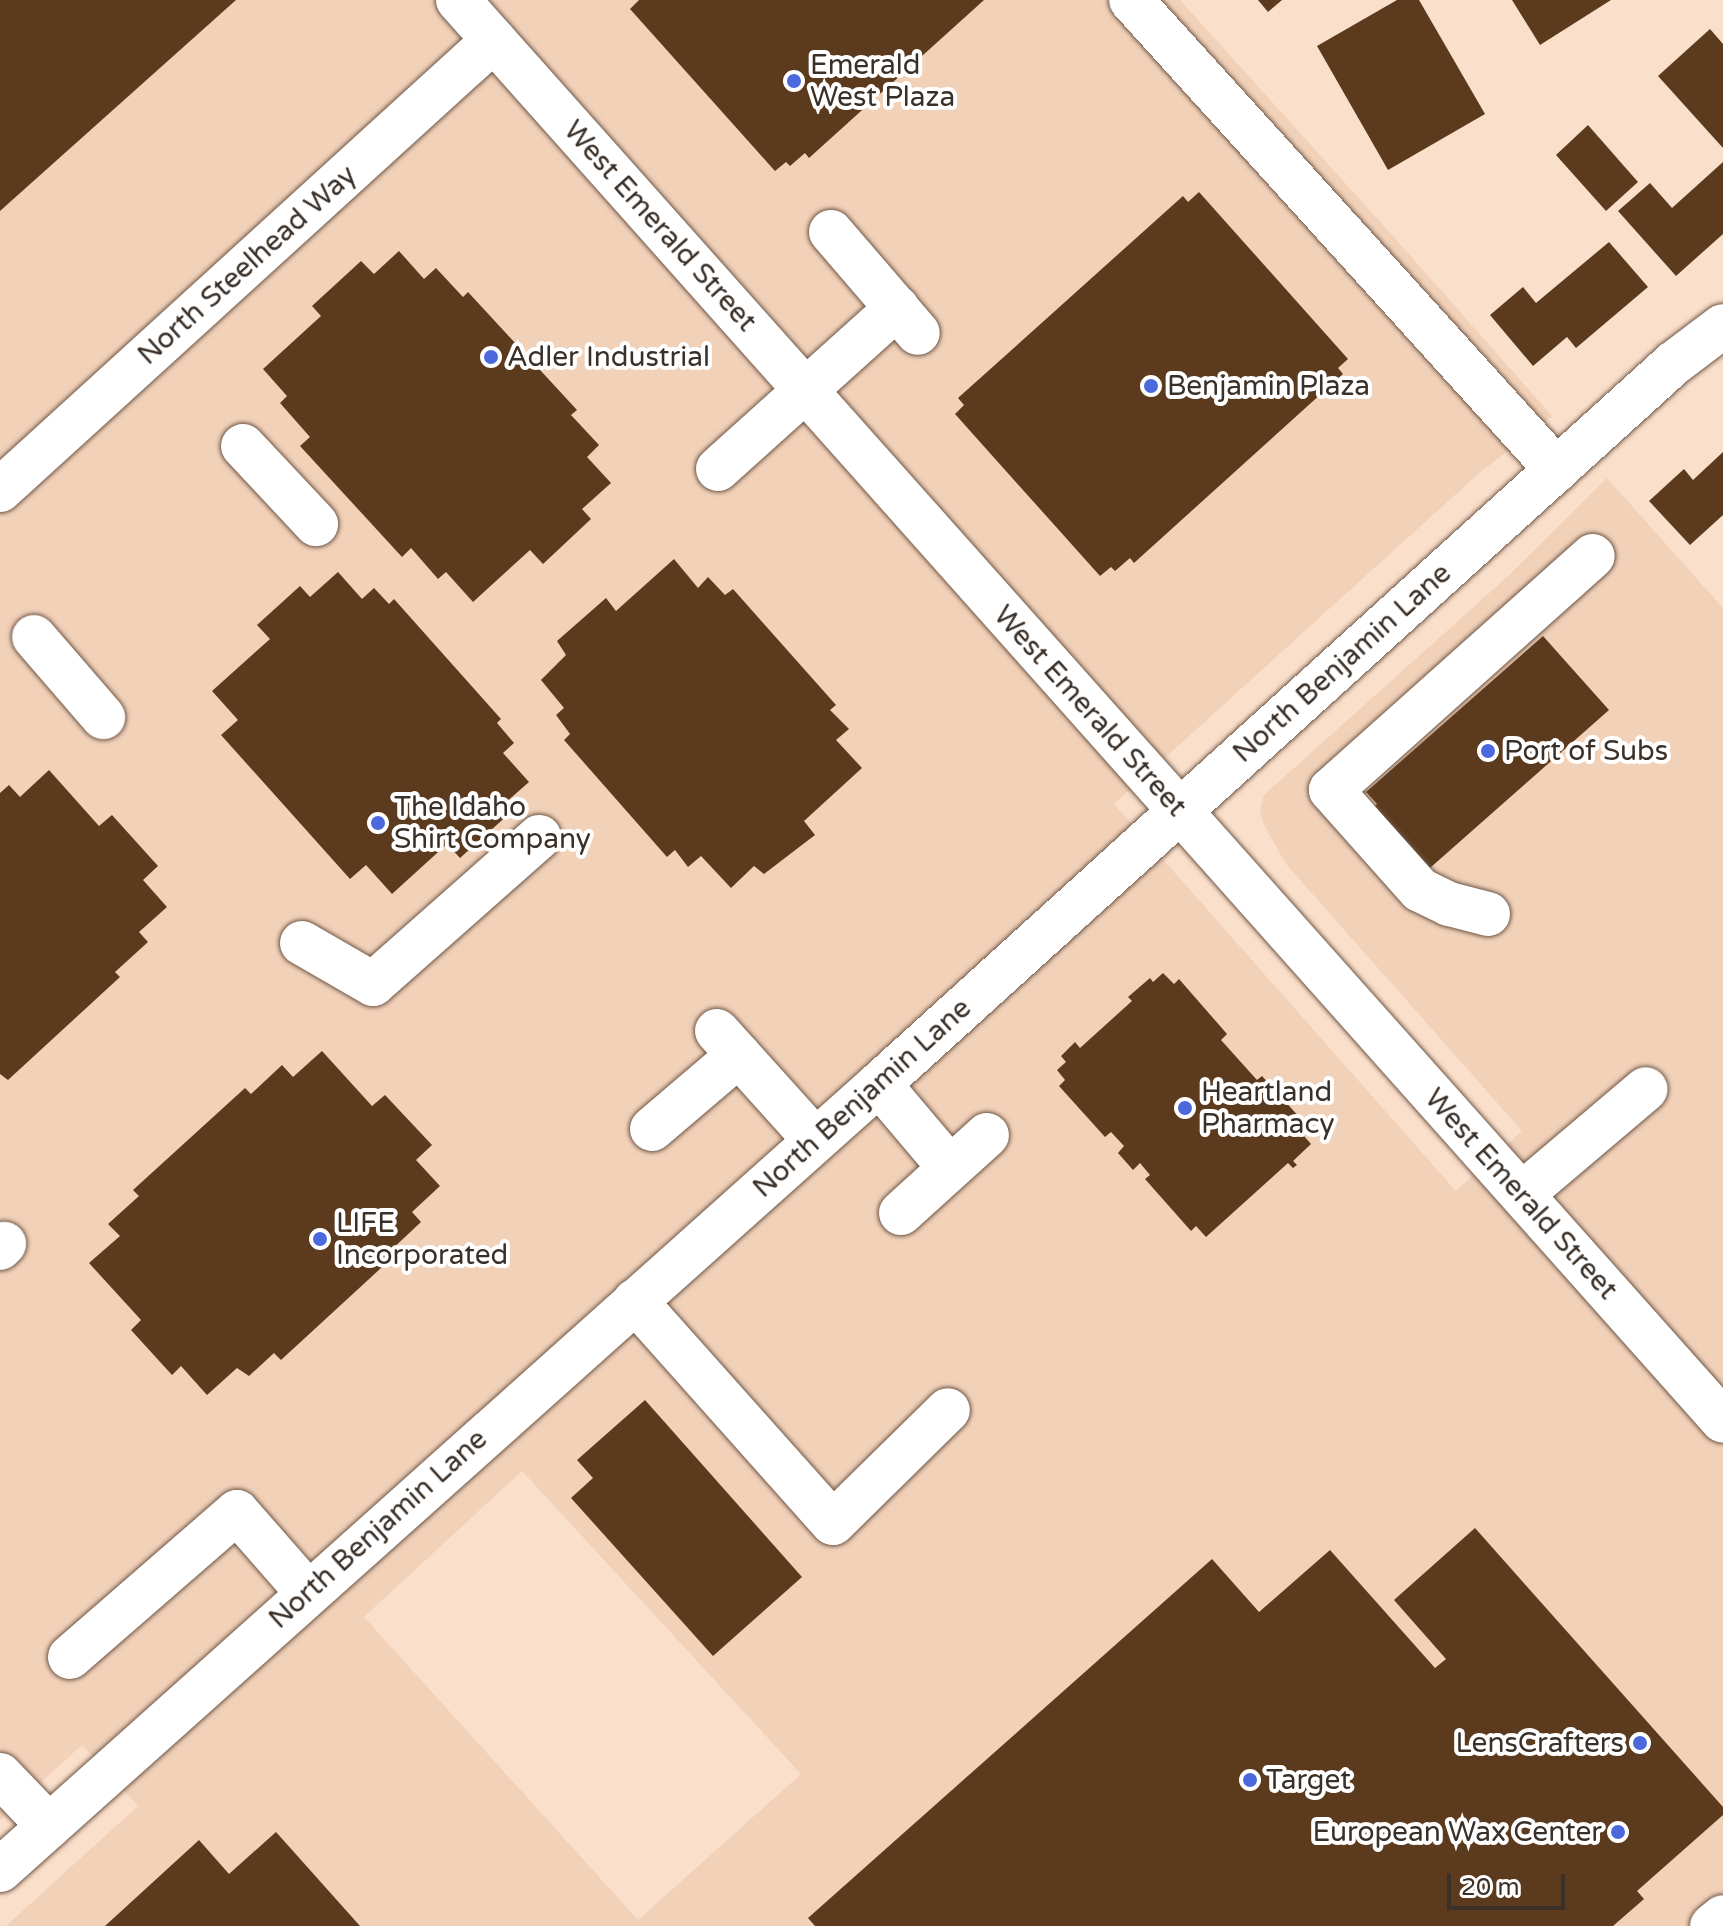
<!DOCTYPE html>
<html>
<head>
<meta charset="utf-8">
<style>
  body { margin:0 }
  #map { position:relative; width:1723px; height:1926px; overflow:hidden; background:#fadfcb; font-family:"Varela Round",sans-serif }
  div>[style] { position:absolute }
  .built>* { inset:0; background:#f2d1b9 }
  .building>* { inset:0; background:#5c3a1e }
  .roads { filter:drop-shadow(0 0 2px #6e5746) drop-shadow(0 0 2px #6e5746) }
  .minor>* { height:44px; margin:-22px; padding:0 22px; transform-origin:22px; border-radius:22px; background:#fff }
  .major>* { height:44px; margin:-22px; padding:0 22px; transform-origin:22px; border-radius:22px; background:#fff }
  .dots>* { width:22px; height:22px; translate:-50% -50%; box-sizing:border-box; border:4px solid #fff; border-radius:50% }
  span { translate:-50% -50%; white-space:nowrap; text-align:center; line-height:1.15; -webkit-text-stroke:8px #fff; paint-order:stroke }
  .poi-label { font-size:28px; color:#3a3028 }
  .left { translate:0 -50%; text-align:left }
  .right { translate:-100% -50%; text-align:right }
  .street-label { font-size:28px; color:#3a3028 }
  .scale { position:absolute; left:1447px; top:1874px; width:118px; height:36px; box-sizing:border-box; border:4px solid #3a3028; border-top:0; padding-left:10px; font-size:24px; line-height:28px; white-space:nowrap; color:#3a3028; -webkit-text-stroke:6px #fff; paint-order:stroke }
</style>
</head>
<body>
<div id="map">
  <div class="built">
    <i style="clip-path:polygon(evenodd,0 0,1180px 0,1392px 235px,1552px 416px,1477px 475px,1114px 804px,1456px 1191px,1522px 1131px,1286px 864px,1264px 825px,1260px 811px,1264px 795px,1507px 577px,1607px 478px,1723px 608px,1723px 1926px,6px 1926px,138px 1806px,82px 1745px,0 1820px,0 0,522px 1471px,801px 1774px,638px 1920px,364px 1617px,522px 1471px)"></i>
  </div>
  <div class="building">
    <i style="clip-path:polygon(0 0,236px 0,0 211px)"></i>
    <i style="clip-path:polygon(639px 0,984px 0,809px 158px,805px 153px,790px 166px,786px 162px,775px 171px,630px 9px)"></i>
    <i style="clip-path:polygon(1258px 0,1282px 0,1268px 12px)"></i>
    <i style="clip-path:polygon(1397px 0,1419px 0,1485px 114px,1388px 170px,1317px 46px)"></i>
    <i style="clip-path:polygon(1512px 0,1611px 0,1540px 45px)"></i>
    <i style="clip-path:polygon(1710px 29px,1723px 44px,1723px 148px,1658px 76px)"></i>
    <i style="clip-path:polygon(1588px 125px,1638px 182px,1606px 211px,1556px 155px)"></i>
    <i style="clip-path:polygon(1723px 162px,1723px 234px,1676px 276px,1618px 211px,1650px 183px,1672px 208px)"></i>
    <i style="clip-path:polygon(1199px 192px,1348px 359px,1338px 368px,1343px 374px,1134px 563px,1130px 558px,1115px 571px,1111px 567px,1100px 576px,955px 414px,964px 405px,958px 398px,1183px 196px,1188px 202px)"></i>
    <i style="clip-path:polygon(1609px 242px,1648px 287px,1576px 348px,1567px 337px,1533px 366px,1490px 315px,1523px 287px,1536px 303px)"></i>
    <i style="clip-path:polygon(399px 251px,424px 279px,436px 268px,463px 297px,468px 292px,577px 410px,571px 415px,599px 445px,587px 457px,611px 483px,582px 509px,591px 519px,543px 564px,530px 550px,473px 602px,446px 572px,438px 579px,411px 548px,402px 557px,300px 446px,310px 437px,280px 403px,287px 396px,263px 369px,321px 316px,312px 306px,361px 261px,374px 274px)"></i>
    <i style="clip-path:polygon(1723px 452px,1723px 515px,1690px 545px,1649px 501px,1684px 469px,1693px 480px)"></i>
    <i style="clip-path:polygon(674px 559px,698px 588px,708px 577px,725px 595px,733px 589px,836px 705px,830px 710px,849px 729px,836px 740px,862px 768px,804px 821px,815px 835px,764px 874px,754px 866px,731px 888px,701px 856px,688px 867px,675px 850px,667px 857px,564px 740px,570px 734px,556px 715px,564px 708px,541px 680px,566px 655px,557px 641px,606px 598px,616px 611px)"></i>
    <i style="clip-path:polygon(338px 572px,362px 599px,374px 588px,389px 604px,394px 599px,501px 719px,497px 723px,514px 743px,503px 753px,529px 782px,504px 804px,511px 812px,460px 858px,447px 844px,392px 894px,366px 865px,350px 879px,221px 735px,238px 720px,212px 691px,270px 639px,257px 625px,300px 586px,310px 597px)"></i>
    <i style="clip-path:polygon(1543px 636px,1609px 710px,1422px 875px,1367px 813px,1377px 804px,1366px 792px)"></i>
    <i style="clip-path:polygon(49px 770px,99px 826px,112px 815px,158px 866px,143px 880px,167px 907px,139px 932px,148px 942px,115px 972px,120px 977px,8px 1080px,0 1074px,0 793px,9px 785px,20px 797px)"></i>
    <i style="clip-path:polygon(1163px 973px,1174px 984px,1179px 979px,1227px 1034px,1221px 1040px,1257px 1080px,1262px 1076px,1311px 1130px,1304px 1136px,1311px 1144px,1293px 1161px,1297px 1165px,1293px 1168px,1288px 1163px,1206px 1237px,1196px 1226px,1191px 1231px,1145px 1179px,1150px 1175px,1140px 1163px,1133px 1170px,1118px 1153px,1124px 1146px,1111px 1132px,1105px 1137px,1059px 1086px,1065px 1080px,1057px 1070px,1066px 1062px,1061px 1056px,1075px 1042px,1080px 1048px,1132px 1001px,1128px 997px,1150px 978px,1153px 982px)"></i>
    <i style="clip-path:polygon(322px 1051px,372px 1106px,385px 1095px,432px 1145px,416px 1160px,440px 1186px,412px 1212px,421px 1222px,389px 1252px,393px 1257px,281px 1360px,274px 1353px,249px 1376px,237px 1368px,207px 1395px,181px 1366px,172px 1375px,131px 1330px,141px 1320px,89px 1263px,120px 1236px,108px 1224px,139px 1196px,133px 1190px,245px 1088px,251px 1094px,282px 1065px,293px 1077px)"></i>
    <i style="clip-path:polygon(645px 1400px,802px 1577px,713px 1656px,571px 1498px,593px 1478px,577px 1460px)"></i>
    <i style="clip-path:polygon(1475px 1528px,1723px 1807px,1723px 1815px,1637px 1891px,1644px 1899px,1613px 1926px,815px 1926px,808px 1918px,1212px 1559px,1259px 1612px,1330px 1550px,1435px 1668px,1446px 1659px,1394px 1600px)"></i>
    <i style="clip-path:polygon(276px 1832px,360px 1926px,105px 1926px,199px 1840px,229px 1874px)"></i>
  </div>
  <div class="roads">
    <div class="minor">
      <i style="left:1131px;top:0;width:634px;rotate:47.81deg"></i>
      <i style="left:831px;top:232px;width:133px;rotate:49.3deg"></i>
      <i style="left:243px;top:446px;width:107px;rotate:46.9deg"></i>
      <i style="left:718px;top:469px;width:241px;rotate:-42deg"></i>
      <i style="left:0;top:490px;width:668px;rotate:-42.33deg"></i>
      <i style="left:34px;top:637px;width:106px;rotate:49.2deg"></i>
      <i style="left:1488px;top:914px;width:40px;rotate:-165.6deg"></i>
      <i style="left:1449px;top:904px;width:32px;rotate:-154deg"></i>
      <i style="left:1420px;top:890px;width:134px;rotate:-131.7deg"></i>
      <i style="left:1331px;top:790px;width:351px;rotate:-41.8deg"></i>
      <i style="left:302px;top:943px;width:82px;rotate:30deg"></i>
      <i style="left:373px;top:984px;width:222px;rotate:-41.5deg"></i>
      <i style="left:717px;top:1031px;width:147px;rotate:48deg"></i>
      <i style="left:879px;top:1084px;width:110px;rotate:49.8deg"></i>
      <i style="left:652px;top:1129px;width:114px;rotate:-40.4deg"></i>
      <i style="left:1522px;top:1194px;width:162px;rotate:-40.3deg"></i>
      <i style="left:901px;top:1213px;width:116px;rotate:-42.2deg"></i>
      <i style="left:0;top:1248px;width:6px;rotate:-45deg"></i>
      <i style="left:635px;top:1301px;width:297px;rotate:48.3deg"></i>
      <i style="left:833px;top:1523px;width:161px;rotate:-44.5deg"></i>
      <i style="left:70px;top:1657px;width:221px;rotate:-41deg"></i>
      <i style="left:237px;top:1512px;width:108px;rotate:48.8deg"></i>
      <i style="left:0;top:1775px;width:71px;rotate:46.1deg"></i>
      <i style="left:0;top:1870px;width:1179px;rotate:-41.8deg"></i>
      <i style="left:879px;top:1084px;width:1073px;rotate:-42.21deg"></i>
      <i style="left:1674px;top:363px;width:61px;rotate:-37.1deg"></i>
      <i style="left:1712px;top:1926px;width:14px;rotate:-39deg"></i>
    </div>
    <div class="major">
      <i style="left:458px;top:0;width:1902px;rotate:48.32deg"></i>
    </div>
  </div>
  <div class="dots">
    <i style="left:794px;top:81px;background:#4b69dd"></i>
    <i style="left:491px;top:357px;background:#4b69dd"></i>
    <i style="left:1151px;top:386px;background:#4b69dd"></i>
    <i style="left:1488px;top:751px;background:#4b69dd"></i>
    <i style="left:378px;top:823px;background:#4b69dd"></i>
    <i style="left:1185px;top:1108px;background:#4b69dd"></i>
    <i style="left:320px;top:1239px;background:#4b69dd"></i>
    <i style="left:1640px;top:1743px;background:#4b69dd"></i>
    <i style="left:1250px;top:1780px;background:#4b69dd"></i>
    <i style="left:1618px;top:1832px;background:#4b69dd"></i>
  </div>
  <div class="poi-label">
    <span class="left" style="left:810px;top:81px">Emerald<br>West Plaza</span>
    <span class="left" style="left:507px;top:357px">Adler Industrial</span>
    <span class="left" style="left:1167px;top:386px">Benjamin Plaza</span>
    <span class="left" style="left:1504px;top:751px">Port of Subs</span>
    <span class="left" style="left:394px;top:823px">The Idaho<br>Shirt Company</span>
    <span class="left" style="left:1201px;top:1108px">Heartland<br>Pharmacy</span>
    <span class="left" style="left:336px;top:1239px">LIFE<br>Incorporated</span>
    <span class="right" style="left:1624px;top:1743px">LensCrafters</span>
    <span class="left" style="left:1266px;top:1780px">Target</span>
    <span class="right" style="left:1602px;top:1832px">European Wax Center</span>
  </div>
  <div class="street-label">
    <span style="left:660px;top:226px;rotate:48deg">West Emerald Street</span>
    <span style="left:247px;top:265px;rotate:-42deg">North Steelhead Way</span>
    <span style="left:1342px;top:663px;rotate:-42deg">North Benjamin Lane</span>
    <span style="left:1090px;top:711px;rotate:48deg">West Emerald Street</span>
    <span style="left:862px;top:1098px;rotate:-42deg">North Benjamin Lane</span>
    <span style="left:1521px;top:1194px;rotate:48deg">West Emerald Street</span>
    <span style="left:378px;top:1529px;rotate:-42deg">North Benjamin Lane</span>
  </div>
  <div class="scale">20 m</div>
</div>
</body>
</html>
